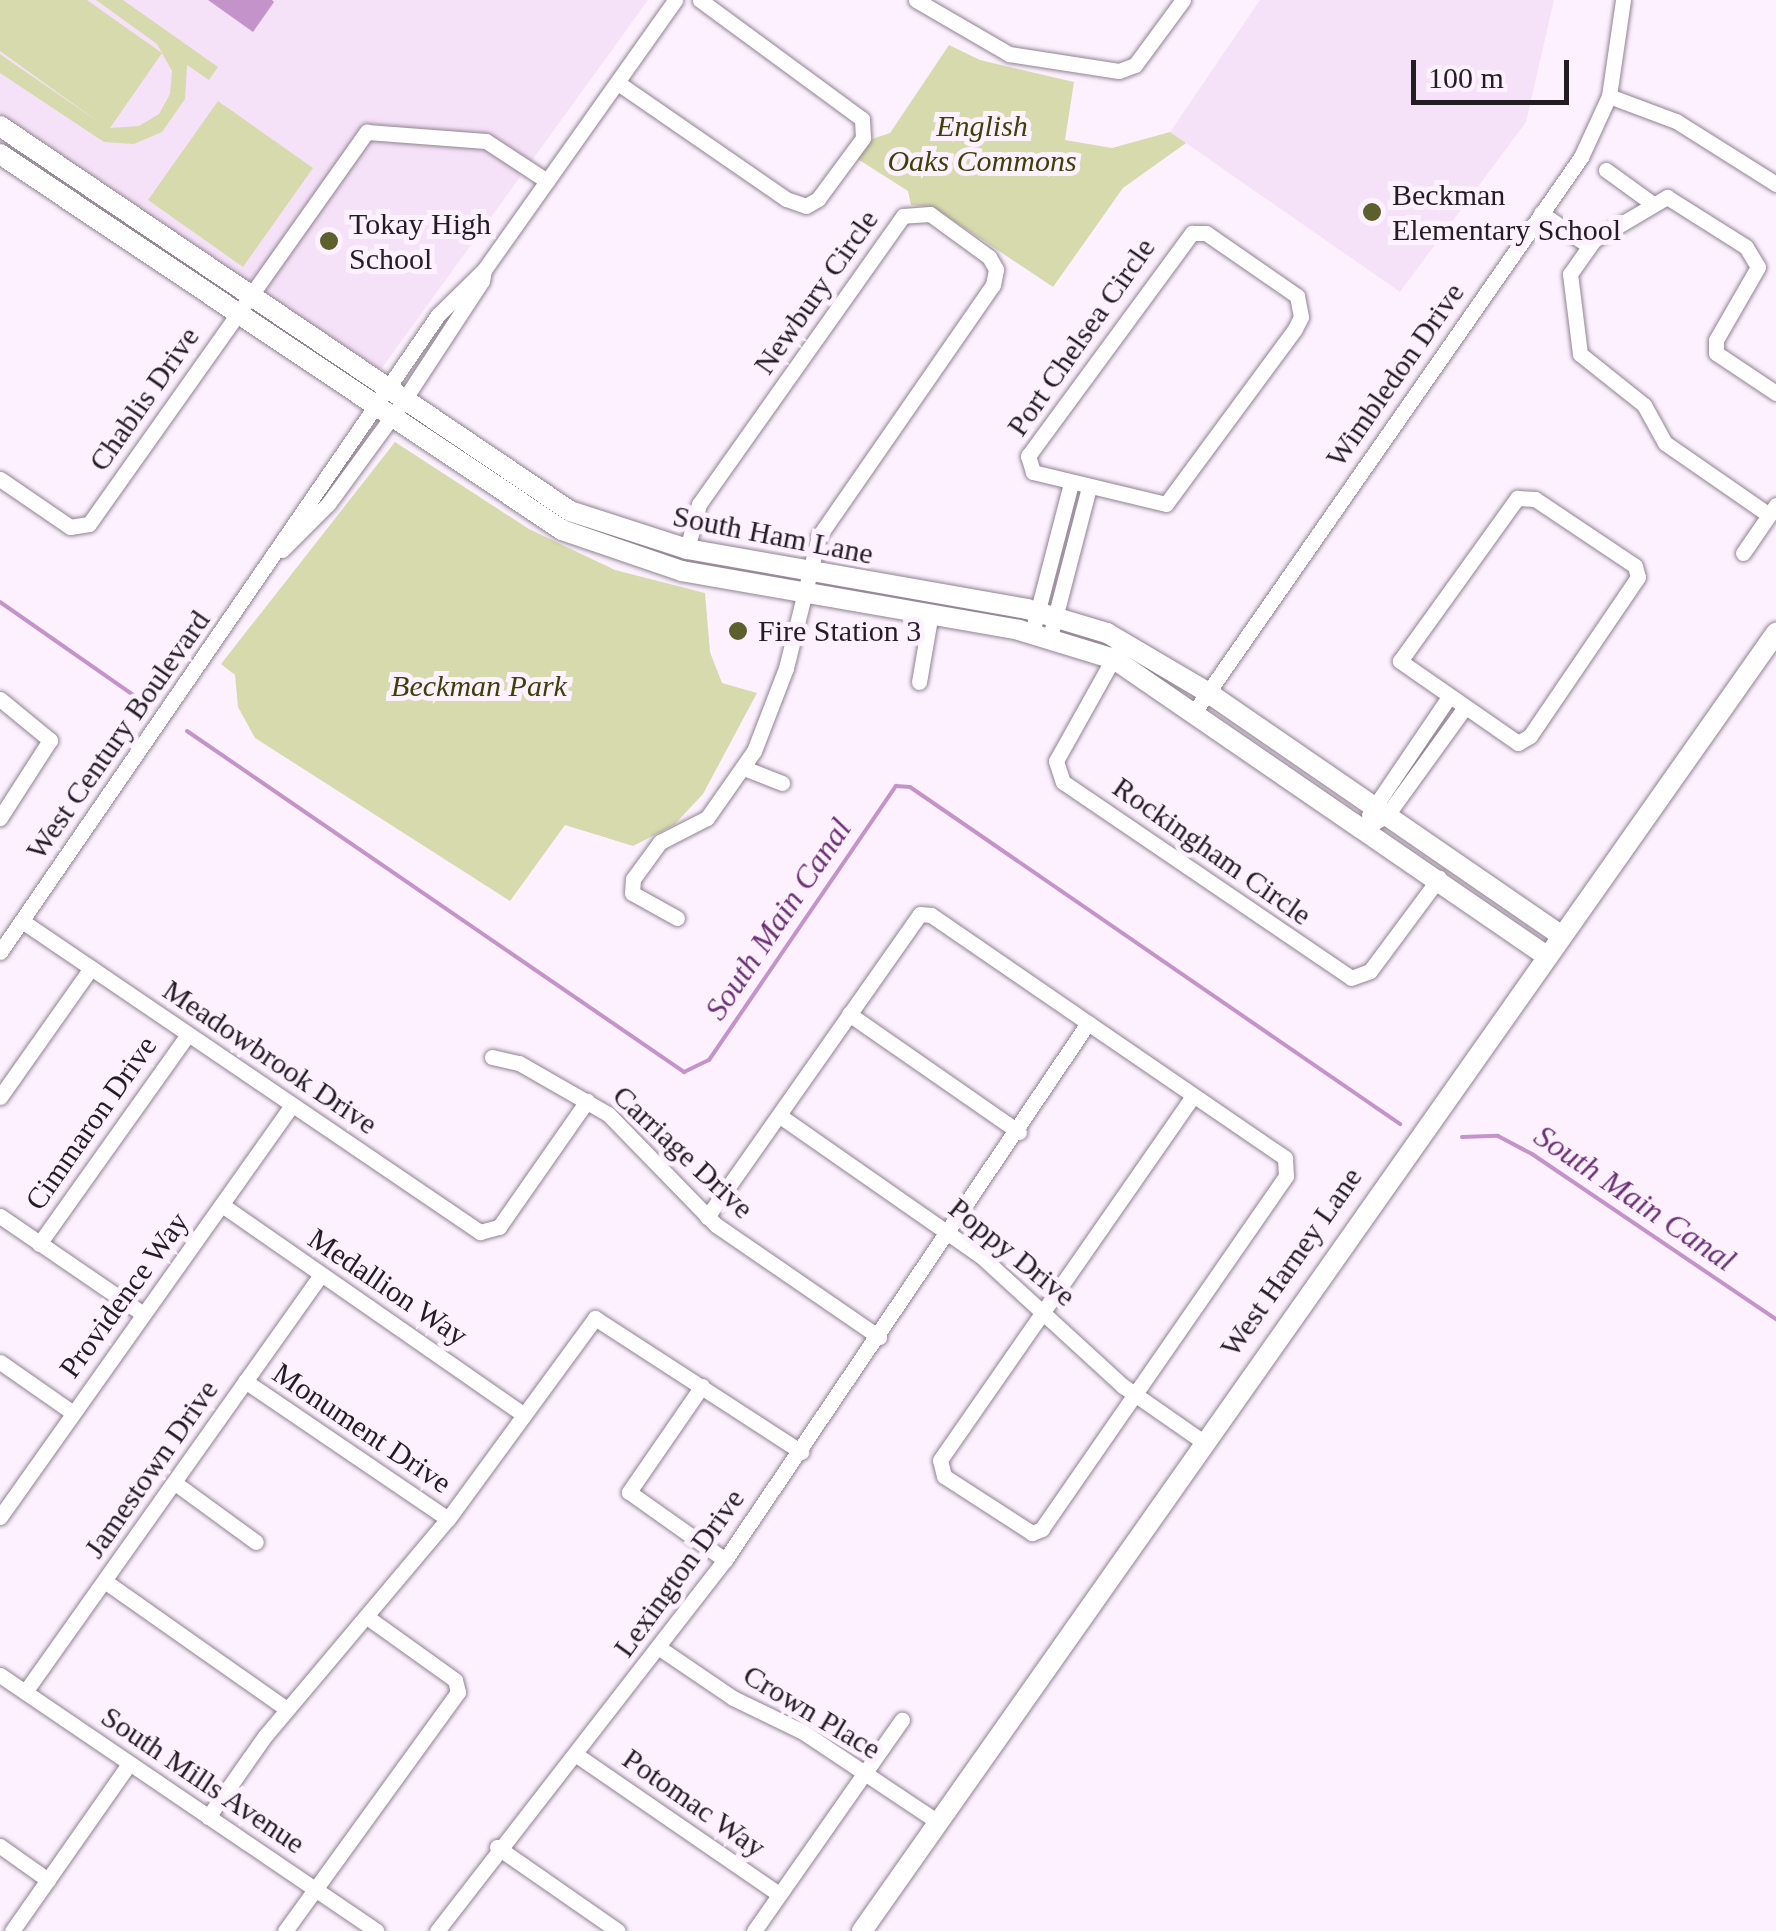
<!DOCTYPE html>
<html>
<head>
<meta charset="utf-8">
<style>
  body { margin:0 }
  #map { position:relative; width:1776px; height:1931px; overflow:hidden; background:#fdf1ff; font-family:Georgia,serif }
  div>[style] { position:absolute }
  .built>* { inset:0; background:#f6e2f8 }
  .green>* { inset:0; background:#d7daad }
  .water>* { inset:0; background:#c393ca }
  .stream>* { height:4px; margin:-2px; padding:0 2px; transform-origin:2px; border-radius:2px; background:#c393ca }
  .roads { filter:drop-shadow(0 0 2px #908291) drop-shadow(0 0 2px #908291) }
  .minor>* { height:15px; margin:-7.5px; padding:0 7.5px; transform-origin:7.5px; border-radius:7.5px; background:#fff }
  .major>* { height:20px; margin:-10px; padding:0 10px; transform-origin:10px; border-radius:10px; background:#fff }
  .dots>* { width:28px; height:28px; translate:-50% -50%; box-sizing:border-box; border:5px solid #fdf1ff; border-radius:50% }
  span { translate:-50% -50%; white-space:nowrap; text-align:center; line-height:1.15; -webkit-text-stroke:10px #fdf1ff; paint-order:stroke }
  .park-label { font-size:30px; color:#3f4006; font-style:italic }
  .poi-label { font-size:30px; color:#231d23 }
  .left { translate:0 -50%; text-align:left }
  .street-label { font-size:30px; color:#231d23 }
  .water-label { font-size:32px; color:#6c3175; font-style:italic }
  .scale { position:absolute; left:1411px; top:60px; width:158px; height:45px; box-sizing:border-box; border:5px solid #231d23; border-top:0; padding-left:12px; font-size:30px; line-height:35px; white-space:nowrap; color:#231d23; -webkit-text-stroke:8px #fdf1ff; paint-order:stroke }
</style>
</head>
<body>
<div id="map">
  <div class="built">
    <i style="clip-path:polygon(0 0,648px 0,382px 368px,370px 368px,0 115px)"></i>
    <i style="clip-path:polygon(1260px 0,1554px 0,1526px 122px,1400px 292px,1170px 132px)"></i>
  </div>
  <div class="green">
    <i style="clip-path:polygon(0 0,87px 0,162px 53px,110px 128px,139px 126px,159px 114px,170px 94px,172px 71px,157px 44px,96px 0,123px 0,218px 67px,209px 80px,187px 65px,185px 99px,162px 132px,134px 144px,104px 142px,0 73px,0 54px,100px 123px,0 51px)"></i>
    <i style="clip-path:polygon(949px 45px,980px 60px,1074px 82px,1065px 140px,1112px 148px,1170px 132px,1186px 143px,1123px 188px,1053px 287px,933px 207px,911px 205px,908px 191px,856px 158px,869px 140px,890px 133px)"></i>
    <i style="clip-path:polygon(218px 101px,313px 168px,243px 267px,148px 200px)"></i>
    <i style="clip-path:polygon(395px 442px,529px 529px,615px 570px,705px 593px,710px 652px,722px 683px,757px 693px,703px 794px,674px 825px,633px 846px,565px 825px,510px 901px,255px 738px,238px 707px,235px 675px,221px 664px)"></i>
  </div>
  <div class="water">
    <i style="clip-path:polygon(208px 0,272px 0,274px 2px,253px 32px)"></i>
  </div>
  <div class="stream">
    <i style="left:0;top:602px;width:182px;rotate:34.9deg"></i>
    <i style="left:187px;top:731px;width:603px;rotate:34.45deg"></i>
    <i style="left:684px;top:1072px;width:28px;rotate:-26deg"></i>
    <i style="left:709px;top:1060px;width:332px;rotate:-55.7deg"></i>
    <i style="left:896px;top:786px;width:14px;rotate:4deg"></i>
    <i style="left:910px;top:787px;width:595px;rotate:34.52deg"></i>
    <i style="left:1462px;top:1137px;width:36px;rotate:-2deg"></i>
    <i style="left:1498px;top:1136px;width:38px;rotate:28deg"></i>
    <i style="left:1532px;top:1154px;width:295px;rotate:34.1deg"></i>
  </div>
  <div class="roads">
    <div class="minor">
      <i style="left:916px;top:0;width:108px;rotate:30.1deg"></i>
      <i style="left:1009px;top:54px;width:111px;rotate:8.8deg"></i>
      <i style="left:1119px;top:71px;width:17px;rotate:-21deg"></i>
      <i style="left:1135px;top:65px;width:81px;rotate:-53.6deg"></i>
      <i style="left:618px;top:83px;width:204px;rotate:34.6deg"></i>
      <i style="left:786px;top:199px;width:21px;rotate:19deg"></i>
      <i style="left:806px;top:206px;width:14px;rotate:-30deg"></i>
      <i style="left:818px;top:199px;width:76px;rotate:-53.6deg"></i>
      <i style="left:863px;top:138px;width:19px;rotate:-93deg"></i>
      <i style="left:862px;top:119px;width:201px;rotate:-143.7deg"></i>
      <i style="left:1609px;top:96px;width:72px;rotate:20.5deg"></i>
      <i style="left:1676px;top:121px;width:118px;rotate:32.2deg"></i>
      <i style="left:1606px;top:170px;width:58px;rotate:35.9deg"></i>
      <i style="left:1541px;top:213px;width:58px;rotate:34.5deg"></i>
      <i style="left:1192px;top:233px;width:14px"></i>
      <i style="left:1206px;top:233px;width:111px;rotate:34.7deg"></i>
      <i style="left:1297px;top:296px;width:21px;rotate:79deg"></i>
      <i style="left:1301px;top:317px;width:13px;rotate:117deg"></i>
      <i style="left:1295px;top:329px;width:217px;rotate:126.4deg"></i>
      <i style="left:1166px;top:504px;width:137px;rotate:-166.5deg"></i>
      <i style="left:1033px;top:472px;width:17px;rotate:-107deg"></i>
      <i style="left:1028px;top:456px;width:277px;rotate:-53.7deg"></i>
      <i style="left:0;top:479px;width:85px;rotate:34.4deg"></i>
      <i style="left:70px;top:527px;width:19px;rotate:-9deg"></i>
      <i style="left:89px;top:524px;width:481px;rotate:-54.7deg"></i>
      <i style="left:367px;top:132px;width:119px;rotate:4.3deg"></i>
      <i style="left:486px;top:141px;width:73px;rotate:33.3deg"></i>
      <i style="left:1517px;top:498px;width:18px;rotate:3deg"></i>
      <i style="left:1535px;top:499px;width:120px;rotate:33.8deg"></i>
      <i style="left:1635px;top:566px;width:11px;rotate:75deg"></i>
      <i style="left:1638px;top:577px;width:192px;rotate:124.2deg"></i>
      <i style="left:1530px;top:736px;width:14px;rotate:150deg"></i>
      <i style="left:1518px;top:743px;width:144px;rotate:-145.2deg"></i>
      <i style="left:1400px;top:661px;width:201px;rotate:-54.3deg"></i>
      <i style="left:1769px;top:515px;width:126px;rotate:-145.3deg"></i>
      <i style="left:1665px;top:443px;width:43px;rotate:-118.9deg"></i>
      <i style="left:1644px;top:405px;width:82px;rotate:-141.4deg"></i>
      <i style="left:1580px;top:354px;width:81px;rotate:-97.1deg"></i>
      <i style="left:1570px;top:274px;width:42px;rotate:-54.8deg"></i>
      <i style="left:1594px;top:240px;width:85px;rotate:-30.5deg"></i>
      <i style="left:1667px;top:197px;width:93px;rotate:32.3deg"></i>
      <i style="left:1746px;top:247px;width:23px;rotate:59deg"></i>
      <i style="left:1758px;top:267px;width:84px;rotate:119.9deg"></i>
      <i style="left:1716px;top:340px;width:13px;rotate:90deg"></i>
      <i style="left:1716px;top:353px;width:72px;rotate:33.7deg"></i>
      <i style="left:282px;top:550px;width:65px;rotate:-45deg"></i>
      <i style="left:328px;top:504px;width:129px;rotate:-53.8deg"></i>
      <i style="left:404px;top:400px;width:142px;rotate:-56.8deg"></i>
      <i style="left:482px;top:281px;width:11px;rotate:-80deg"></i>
      <i style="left:1743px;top:553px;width:58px;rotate:-55.5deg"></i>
      <i style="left:1032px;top:633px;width:155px;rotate:-75.4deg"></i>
      <i style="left:1050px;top:637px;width:155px;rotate:-75.4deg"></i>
      <i style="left:1118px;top:650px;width:127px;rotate:119.2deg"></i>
      <i style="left:1056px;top:761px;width:22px;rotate:72deg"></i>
      <i style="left:1063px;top:782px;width:348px;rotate:34.2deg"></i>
      <i style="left:1351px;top:978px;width:20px;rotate:-20deg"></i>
      <i style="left:1370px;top:971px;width:116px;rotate:-53.4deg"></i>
      <i style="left:919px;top:682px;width:65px;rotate:-80.2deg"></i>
      <i style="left:0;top:699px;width:65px;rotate:39.4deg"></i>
      <i style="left:50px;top:740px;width:93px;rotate:122.7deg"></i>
      <i style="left:1195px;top:711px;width:675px;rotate:-55.13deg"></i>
      <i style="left:1581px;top:157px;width:67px;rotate:-65.3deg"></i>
      <i style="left:1609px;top:96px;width:97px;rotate:-81.7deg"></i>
      <i style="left:744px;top:768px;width:41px;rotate:21.5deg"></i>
      <i style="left:1369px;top:815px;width:139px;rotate:-55.9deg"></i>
      <i style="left:1366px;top:828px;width:25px;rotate:-32deg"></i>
      <i style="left:1387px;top:815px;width:130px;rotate:-54.1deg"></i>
      <i style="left:677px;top:918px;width:51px;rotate:-150.9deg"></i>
      <i style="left:632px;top:893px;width:14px;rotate:-86deg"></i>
      <i style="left:633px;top:879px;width:46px;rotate:-53.9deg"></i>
      <i style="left:660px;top:842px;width:53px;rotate:-27.1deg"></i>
      <i style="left:707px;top:818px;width:82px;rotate:-55deg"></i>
      <i style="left:754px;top:751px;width:89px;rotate:-68.9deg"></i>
      <i style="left:786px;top:668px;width:136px;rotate:-76deg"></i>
      <i style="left:819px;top:536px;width:305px;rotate:-55.3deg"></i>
      <i style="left:993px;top:285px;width:16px;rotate:-79deg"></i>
      <i style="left:996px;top:269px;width:14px;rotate:-120deg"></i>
      <i style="left:989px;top:257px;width:73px;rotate:-143.9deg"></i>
      <i style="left:930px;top:214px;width:27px;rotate:176deg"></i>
      <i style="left:903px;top:216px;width:353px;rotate:125.3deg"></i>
      <i style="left:699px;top:504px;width:47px;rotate:104.9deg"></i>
      <i style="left:22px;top:921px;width:554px;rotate:34.18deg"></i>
      <i style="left:480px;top:1232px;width:20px;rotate:-15deg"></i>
      <i style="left:499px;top:1227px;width:154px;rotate:-55.1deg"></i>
      <i style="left:0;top:952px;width:773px;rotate:-55.49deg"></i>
      <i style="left:438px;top:315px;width:64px;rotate:-44.4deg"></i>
      <i style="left:484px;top:270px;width:331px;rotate:-54.7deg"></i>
      <i style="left:849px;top:1014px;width:207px;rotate:34.8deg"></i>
      <i style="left:492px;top:1057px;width:28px;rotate:13deg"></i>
      <i style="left:519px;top:1063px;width:103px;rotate:29.8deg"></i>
      <i style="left:608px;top:1114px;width:155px;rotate:45.8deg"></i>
      <i style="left:716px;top:1225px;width:198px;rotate:34.5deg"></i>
      <i style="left:0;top:1097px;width:158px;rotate:-54.8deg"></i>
      <i style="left:780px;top:1116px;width:245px;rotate:34.9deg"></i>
      <i style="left:981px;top:1256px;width:193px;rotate:42.5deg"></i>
      <i style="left:1123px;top:1386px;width:96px;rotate:34.8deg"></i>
      <i style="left:222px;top:1205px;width:368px;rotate:34.8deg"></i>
      <i style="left:0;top:1216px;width:173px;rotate:34.4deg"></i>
      <i style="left:707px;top:1217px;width:370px;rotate:-54.9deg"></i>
      <i style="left:920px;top:914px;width:11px;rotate:5deg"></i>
      <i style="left:931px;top:915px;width:191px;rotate:34.5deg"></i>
      <i style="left:1088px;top:1023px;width:239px;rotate:34.4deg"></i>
      <i style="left:1285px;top:1158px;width:18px;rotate:87deg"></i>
      <i style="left:1286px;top:1176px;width:429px;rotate:124.7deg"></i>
      <i style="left:1042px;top:1529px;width:11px;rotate:158deg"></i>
      <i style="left:1032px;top:1533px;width:105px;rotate:-147.1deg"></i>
      <i style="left:944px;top:1476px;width:16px;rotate:-104deg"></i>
      <i style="left:940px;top:1460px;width:443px;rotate:-55.2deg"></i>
      <i style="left:39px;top:1244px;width:257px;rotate:-54.6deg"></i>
      <i style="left:0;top:1362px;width:89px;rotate:34.9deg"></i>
      <i style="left:245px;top:1381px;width:245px;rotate:34.2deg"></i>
      <i style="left:702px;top:1386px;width:129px;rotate:124.6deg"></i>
      <i style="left:629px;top:1492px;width:118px;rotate:35.3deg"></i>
      <i style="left:175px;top:1483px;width:100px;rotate:36.1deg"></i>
      <i style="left:0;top:1517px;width:505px;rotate:-54.67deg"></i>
      <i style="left:106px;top:1582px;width:221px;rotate:35.1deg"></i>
      <i style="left:658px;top:1647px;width:91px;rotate:34.2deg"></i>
      <i style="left:733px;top:1698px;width:78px;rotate:25.9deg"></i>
      <i style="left:803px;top:1732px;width:162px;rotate:33.7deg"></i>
      <i style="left:0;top:1675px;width:455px;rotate:34.2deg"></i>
      <i style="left:25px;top:1692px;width:510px;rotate:-54.66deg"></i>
      <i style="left:578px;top:1756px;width:244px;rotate:34.5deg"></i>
      <i style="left:208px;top:1817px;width:99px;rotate:-54.9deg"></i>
      <i style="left:265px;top:1736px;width:284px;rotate:-49.9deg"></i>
      <i style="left:448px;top:1519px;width:249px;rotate:-53.8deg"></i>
      <i style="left:595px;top:1318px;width:246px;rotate:33deg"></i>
      <i style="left:0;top:1846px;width:59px;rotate:35.3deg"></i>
      <i style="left:497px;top:1847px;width:147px;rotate:34.8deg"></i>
      <i style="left:12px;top:1931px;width:204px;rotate:-55deg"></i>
      <i style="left:285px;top:1931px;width:295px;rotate:-54.1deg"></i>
      <i style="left:458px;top:1692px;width:12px;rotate:-104deg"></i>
      <i style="left:455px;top:1680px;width:108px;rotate:-144.4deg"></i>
      <i style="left:437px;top:1931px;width:470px;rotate:-52.2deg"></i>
      <i style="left:725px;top:1560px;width:648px;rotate:-55.94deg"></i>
      <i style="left:754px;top:1931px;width:258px;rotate:-55deg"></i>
    </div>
    <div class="major">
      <i style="left:0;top:126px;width:688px;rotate:34.04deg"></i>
      <i style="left:570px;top:511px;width:123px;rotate:18deg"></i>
      <i style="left:687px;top:549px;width:345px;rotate:10deg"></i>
      <i style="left:1027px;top:609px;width:84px;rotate:16.7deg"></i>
      <i style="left:1107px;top:633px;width:116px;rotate:30.5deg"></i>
      <i style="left:1207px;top:692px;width:429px;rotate:34.5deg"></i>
      <i style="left:0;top:154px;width:676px;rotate:33.78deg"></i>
      <i style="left:562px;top:530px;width:127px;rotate:18.9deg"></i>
      <i style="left:682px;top:571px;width:342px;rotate:9.9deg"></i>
      <i style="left:1019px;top:630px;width:99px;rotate:17deg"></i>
      <i style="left:1114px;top:659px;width:523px;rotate:34.48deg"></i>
      <i style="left:862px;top:1931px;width:1588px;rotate:-54.85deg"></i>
    </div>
  </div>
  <div class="dots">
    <i style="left:1372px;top:212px;background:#5d5f2c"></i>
    <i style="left:329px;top:241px;background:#5d5f2c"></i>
    <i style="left:738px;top:631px;background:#5d5f2c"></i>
  </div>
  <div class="park-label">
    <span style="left:982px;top:143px">English<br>Oaks Commons</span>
    <span style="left:479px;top:686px">Beckman Park</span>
  </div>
  <div class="poi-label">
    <span class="left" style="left:1392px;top:212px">Beckman<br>Elementary School</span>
    <span class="left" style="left:349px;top:241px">Tokay High<br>School</span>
    <span class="left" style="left:758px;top:631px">Fire Station 3</span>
  </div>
  <div class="street-label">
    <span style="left:816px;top:292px;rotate:-55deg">Newbury Circle</span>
    <span style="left:1081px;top:337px;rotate:-55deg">Port Chelsea Circle</span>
    <span style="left:1395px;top:375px;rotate:-55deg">Wimbledon Drive</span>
    <span style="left:144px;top:399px;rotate:-55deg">Chablis Drive</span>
    <span style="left:773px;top:535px;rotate:11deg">South Ham Lane</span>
    <span style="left:118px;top:735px;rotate:-55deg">West Century Boulevard</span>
    <span style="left:1212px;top:851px;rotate:35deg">Rockingham Circle</span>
    <span style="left:270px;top:1057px;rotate:34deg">Meadowbrook Drive</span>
    <span style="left:91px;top:1123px;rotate:-55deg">Cimmaron Drive</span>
    <span style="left:683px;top:1152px;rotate:43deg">Carriage Drive</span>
    <span style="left:1012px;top:1252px;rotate:39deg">Poppy Drive</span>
    <span style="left:1291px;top:1262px;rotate:-55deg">West Harney Lane</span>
    <span style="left:388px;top:1287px;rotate:34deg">Medallion Way</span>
    <span style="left:124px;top:1295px;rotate:-54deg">Providence Way</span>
    <span style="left:362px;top:1428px;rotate:34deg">Monument Drive</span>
    <span style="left:151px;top:1469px;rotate:-55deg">Jamestown Drive</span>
    <span style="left:679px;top:1573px;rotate:-54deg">Lexington Drive</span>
    <span style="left:812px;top:1712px;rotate:31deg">Crown Place</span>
    <span style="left:203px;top:1780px;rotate:34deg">South Mills Avenue</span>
    <span style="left:694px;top:1803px;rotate:35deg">Potomac Way</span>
  </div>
  <div class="water-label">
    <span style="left:778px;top:919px;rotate:-56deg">South Main Canal</span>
    <span style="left:1635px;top:1198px;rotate:34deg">South Main Canal</span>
  </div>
  <div class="scale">100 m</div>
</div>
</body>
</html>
